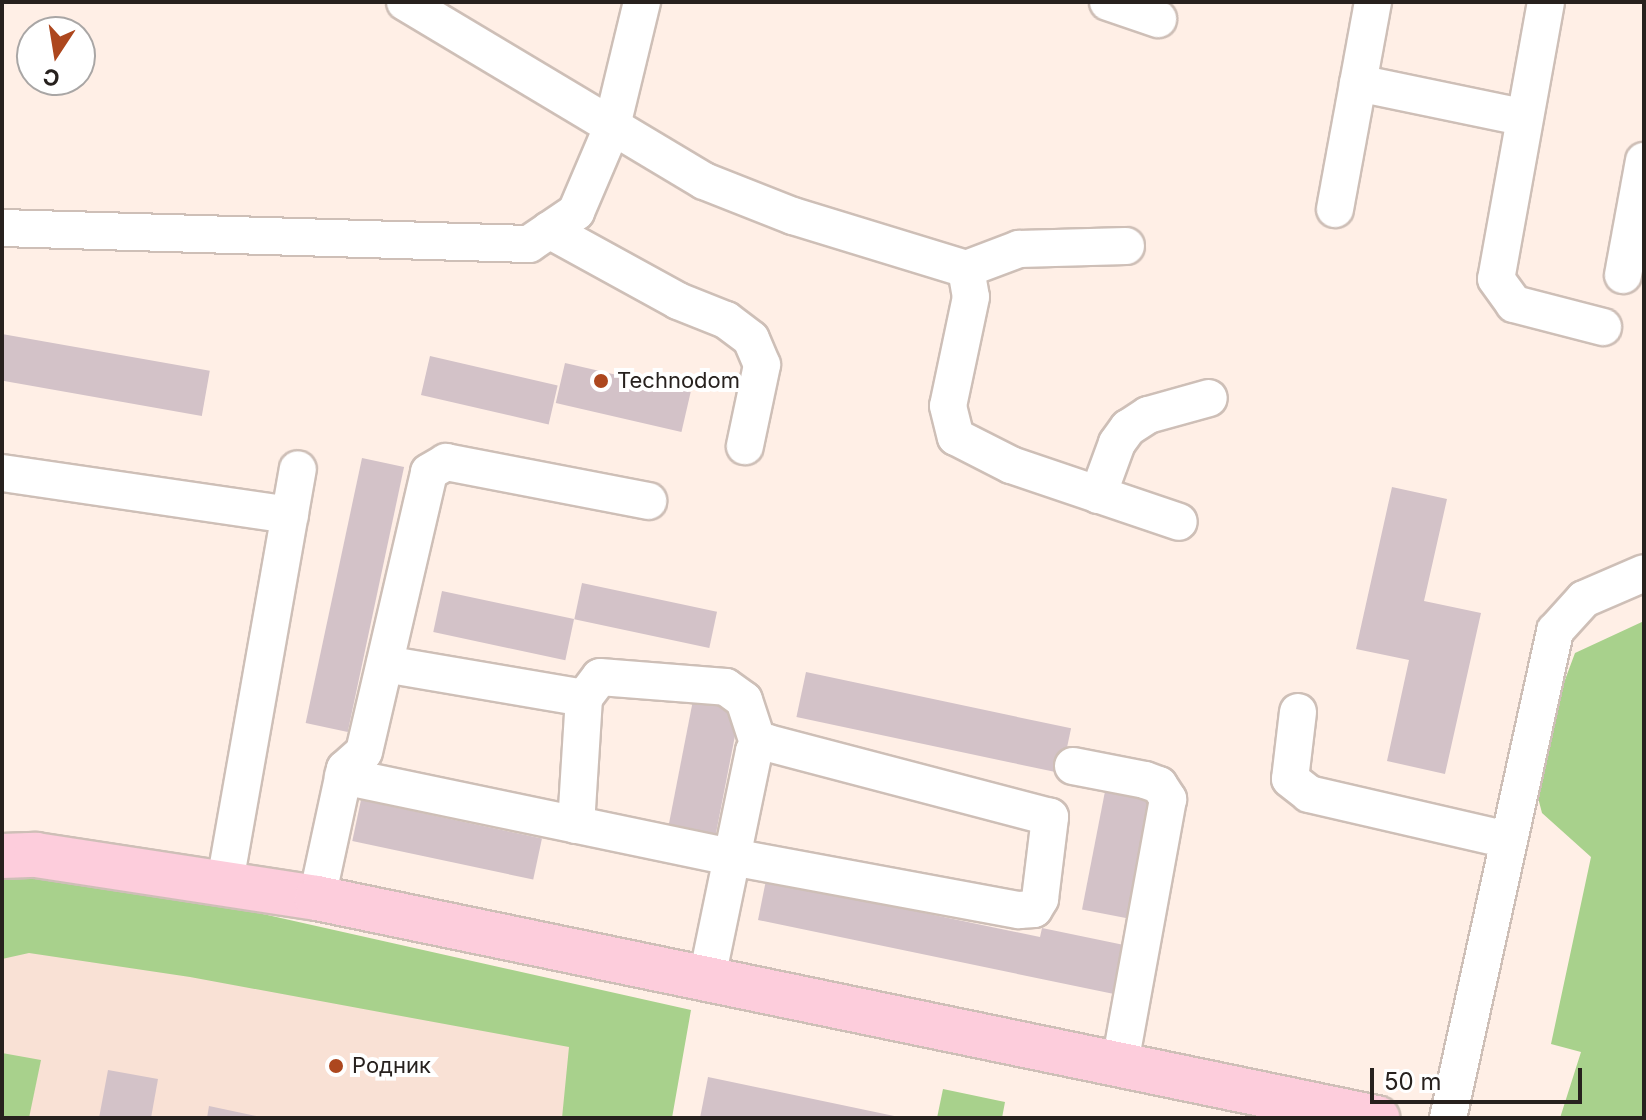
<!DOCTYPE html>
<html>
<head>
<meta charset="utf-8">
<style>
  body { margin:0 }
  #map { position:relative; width:1646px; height:1120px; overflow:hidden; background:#ffefe6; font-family:Inter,sans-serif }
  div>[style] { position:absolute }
  .built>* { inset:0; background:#f9e1d5 }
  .green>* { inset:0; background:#a8d18c }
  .building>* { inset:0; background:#d3c2c8; transform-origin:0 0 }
  .roads { filter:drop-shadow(2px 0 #cebfb7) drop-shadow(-2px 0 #cebfb7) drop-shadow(0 2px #cebfb7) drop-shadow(0 -2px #cebfb7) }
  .minor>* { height:36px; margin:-18px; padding:0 18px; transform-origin:18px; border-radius:18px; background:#fff }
  .major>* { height:44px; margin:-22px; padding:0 22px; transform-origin:22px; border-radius:22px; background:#fdcddc }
  .dots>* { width:22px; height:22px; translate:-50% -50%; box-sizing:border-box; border:4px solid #fff; border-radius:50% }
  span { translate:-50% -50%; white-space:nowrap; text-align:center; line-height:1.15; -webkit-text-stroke:8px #fff; paint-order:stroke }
  .poi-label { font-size:22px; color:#27211e }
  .left { translate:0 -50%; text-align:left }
  .frame { position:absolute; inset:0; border:4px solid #27211e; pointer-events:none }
  .north { position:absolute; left:16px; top:16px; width:80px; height:80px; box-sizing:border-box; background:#fff; border:2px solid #a9a6a5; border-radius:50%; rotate:192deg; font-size:22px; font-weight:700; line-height:32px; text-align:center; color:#27211e }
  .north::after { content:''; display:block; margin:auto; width:28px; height:36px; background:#ad471e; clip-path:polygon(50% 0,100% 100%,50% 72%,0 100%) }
  .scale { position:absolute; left:1370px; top:1068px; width:212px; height:36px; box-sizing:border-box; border:4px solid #27211e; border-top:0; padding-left:10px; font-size:24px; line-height:28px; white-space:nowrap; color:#27211e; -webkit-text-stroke:6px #fff; paint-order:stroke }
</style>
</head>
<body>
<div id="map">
  <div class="built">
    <div style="clip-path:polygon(2px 909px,605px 1014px,583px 1118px,2px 1118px)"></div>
  </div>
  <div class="green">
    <div style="clip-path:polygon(1644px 621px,1644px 1118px,1560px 1118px,1581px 1052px,1551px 1044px,1591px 857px,1542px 813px,1531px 771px,1575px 653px)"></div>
    <div style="clip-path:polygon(2px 869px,178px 895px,691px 1010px,672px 1118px,562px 1118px,569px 1047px,190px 977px,29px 953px,2px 959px)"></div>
    <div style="clip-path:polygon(2px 1053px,41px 1060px,29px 1118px,2px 1118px)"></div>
    <div style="clip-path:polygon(943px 1089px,1005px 1102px,1002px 1118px,937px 1118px)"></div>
  </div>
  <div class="building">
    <div style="left:2px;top:334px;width:211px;height:46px;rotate:10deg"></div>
    <div style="left:430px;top:356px;width:131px;height:40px;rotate:13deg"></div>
    <div style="left:565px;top:363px;width:129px;height:41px;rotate:13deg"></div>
    <div style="left:362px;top:458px;width:43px;height:271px;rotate:12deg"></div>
    <div style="clip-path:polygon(1392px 487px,1447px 499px,1424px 601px,1481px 613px,1445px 774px,1387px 761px,1409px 660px,1356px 649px)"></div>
    <div style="left:582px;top:583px;width:138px;height:37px;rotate:12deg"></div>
    <div style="left:442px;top:591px;width:135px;height:42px;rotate:12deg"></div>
    <div style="left:806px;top:672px;width:271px;height:46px;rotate:12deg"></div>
    <div style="left:694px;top:695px;width:48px;height:132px;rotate:11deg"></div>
    <div style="left:1107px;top:781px;width:46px;height:131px;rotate:11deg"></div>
    <div style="left:361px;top:800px;width:185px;height:42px;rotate:12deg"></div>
    <div style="clip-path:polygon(766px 880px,1040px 937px,1042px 928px,1124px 945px,1114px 994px,758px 920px)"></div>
    <div style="clip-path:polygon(108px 1070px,158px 1079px,151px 1118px,99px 1118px)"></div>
    <div style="clip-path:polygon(708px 1077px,899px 1117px,899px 1118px,700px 1118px)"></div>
    <div style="clip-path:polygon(209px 1106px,261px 1117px,261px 1118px,207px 1118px)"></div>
  </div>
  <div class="roads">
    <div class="minor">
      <div style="left:405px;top:2px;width:348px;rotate:30.9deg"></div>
      <div style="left:704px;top:181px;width:96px;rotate:21.5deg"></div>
      <div style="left:793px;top:216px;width:181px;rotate:17deg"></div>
      <div style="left:966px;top:269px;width:28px;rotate:80deg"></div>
      <div style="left:971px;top:297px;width:111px;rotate:101.9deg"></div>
      <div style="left:948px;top:406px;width:32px;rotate:76deg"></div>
      <div style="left:956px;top:437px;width:62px;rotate:27deg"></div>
      <div style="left:1011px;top:465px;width:177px;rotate:18.7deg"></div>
      <div style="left:1108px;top:2px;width:53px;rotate:18.8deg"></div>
      <div style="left:1546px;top:2px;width:281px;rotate:100.2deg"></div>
      <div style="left:1496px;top:279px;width:31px;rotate:54deg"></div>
      <div style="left:1514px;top:304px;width:92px;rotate:14.5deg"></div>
      <div style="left:1358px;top:83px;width:167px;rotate:11.7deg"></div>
      <div style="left:1335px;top:209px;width:210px;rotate:-79.6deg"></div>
      <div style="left:2px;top:228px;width:527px;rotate:1.74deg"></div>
      <div style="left:529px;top:244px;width:57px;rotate:-34.2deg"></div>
      <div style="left:576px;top:212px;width:89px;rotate:-66.9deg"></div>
      <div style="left:611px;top:130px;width:132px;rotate:-76.4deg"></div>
      <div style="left:549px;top:230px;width:147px;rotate:28.8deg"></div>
      <div style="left:678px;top:301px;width:52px;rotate:21.6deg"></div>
      <div style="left:726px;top:320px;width:31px;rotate:37deg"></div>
      <div style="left:751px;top:339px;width:28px;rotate:67deg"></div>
      <div style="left:762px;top:365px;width:83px;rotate:101.9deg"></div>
      <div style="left:966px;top:269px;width:57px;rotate:-20.7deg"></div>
      <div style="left:1019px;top:249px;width:107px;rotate:-1.6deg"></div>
      <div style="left:1623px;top:275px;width:116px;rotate:-79.6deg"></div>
      <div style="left:2px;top:473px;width:291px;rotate:8.3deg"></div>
      <div style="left:1098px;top:495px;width:55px;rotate:-69.9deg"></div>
      <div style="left:1117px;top:443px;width:19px;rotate:-54deg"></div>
      <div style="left:1128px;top:428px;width:24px;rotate:-33deg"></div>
      <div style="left:1148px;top:415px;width:63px;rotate:-15.6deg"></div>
      <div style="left:385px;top:664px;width:202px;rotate:9.7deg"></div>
      <div style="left:1298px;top:712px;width:67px;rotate:96.8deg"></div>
      <div style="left:1290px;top:779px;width:24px;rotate:38deg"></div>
      <div style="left:1309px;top:794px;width:205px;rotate:13deg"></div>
      <div style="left:1073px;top:766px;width:73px;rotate:11deg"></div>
      <div style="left:1145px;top:780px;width:15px;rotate:20deg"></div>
      <div style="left:1159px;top:785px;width:17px;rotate:57deg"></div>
      <div style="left:1168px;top:799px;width:269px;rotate:100.3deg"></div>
      <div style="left:343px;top:776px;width:397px;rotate:11.8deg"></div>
      <div style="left:732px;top:857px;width:292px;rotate:10.5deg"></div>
      <div style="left:1019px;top:910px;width:15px;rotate:-4deg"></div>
      <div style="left:1034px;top:909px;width:12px;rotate:-59deg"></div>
      <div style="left:1040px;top:899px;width:83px;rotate:-83deg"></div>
      <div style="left:1050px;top:817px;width:292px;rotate:-165.3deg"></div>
      <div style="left:768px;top:743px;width:9px;rotate:162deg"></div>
      <div style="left:759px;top:746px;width:7px;rotate:135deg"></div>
      <div style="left:754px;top:751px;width:108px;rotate:101.7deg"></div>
      <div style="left:732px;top:857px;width:124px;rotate:101.7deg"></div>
      <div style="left:576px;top:825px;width:127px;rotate:-86.4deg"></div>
      <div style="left:584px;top:698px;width:26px;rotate:-53deg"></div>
      <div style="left:600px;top:677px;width:126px;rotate:4.5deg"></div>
      <div style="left:726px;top:687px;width:22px;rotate:36deg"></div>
      <div style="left:744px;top:700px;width:48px;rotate:71.9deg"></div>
      <div style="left:225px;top:882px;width:419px;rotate:-80deg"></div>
      <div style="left:317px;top:898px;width:132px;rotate:-77.8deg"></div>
      <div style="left:345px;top:769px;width:25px;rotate:-42deg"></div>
      <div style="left:364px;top:752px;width:287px;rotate:-76.9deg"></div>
      <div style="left:429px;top:472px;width:20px;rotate:-30deg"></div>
      <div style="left:446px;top:462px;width:206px;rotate:10.9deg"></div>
      <div style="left:1448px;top:1118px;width:499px;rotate:-77.6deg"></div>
      <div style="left:1555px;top:631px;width:43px;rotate:-47.8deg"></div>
      <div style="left:1584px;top:599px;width:65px;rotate:-23.4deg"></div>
    </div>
    <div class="major">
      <div style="left:2px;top:856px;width:34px;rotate:-2deg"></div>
      <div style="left:36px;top:855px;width:284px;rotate:8.7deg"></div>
      <div style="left:317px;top:898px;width:1083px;rotate:11.73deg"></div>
    </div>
  </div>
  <div class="dots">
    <div style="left:601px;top:381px;background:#ad471e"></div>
    <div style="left:336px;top:1066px;background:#ad471e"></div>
  </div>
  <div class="poi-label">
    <span class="left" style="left:617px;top:381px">Technodom</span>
    <span class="left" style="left:352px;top:1066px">Родник</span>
  </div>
  <div class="frame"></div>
  <div class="north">С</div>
  <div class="scale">50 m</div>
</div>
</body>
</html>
